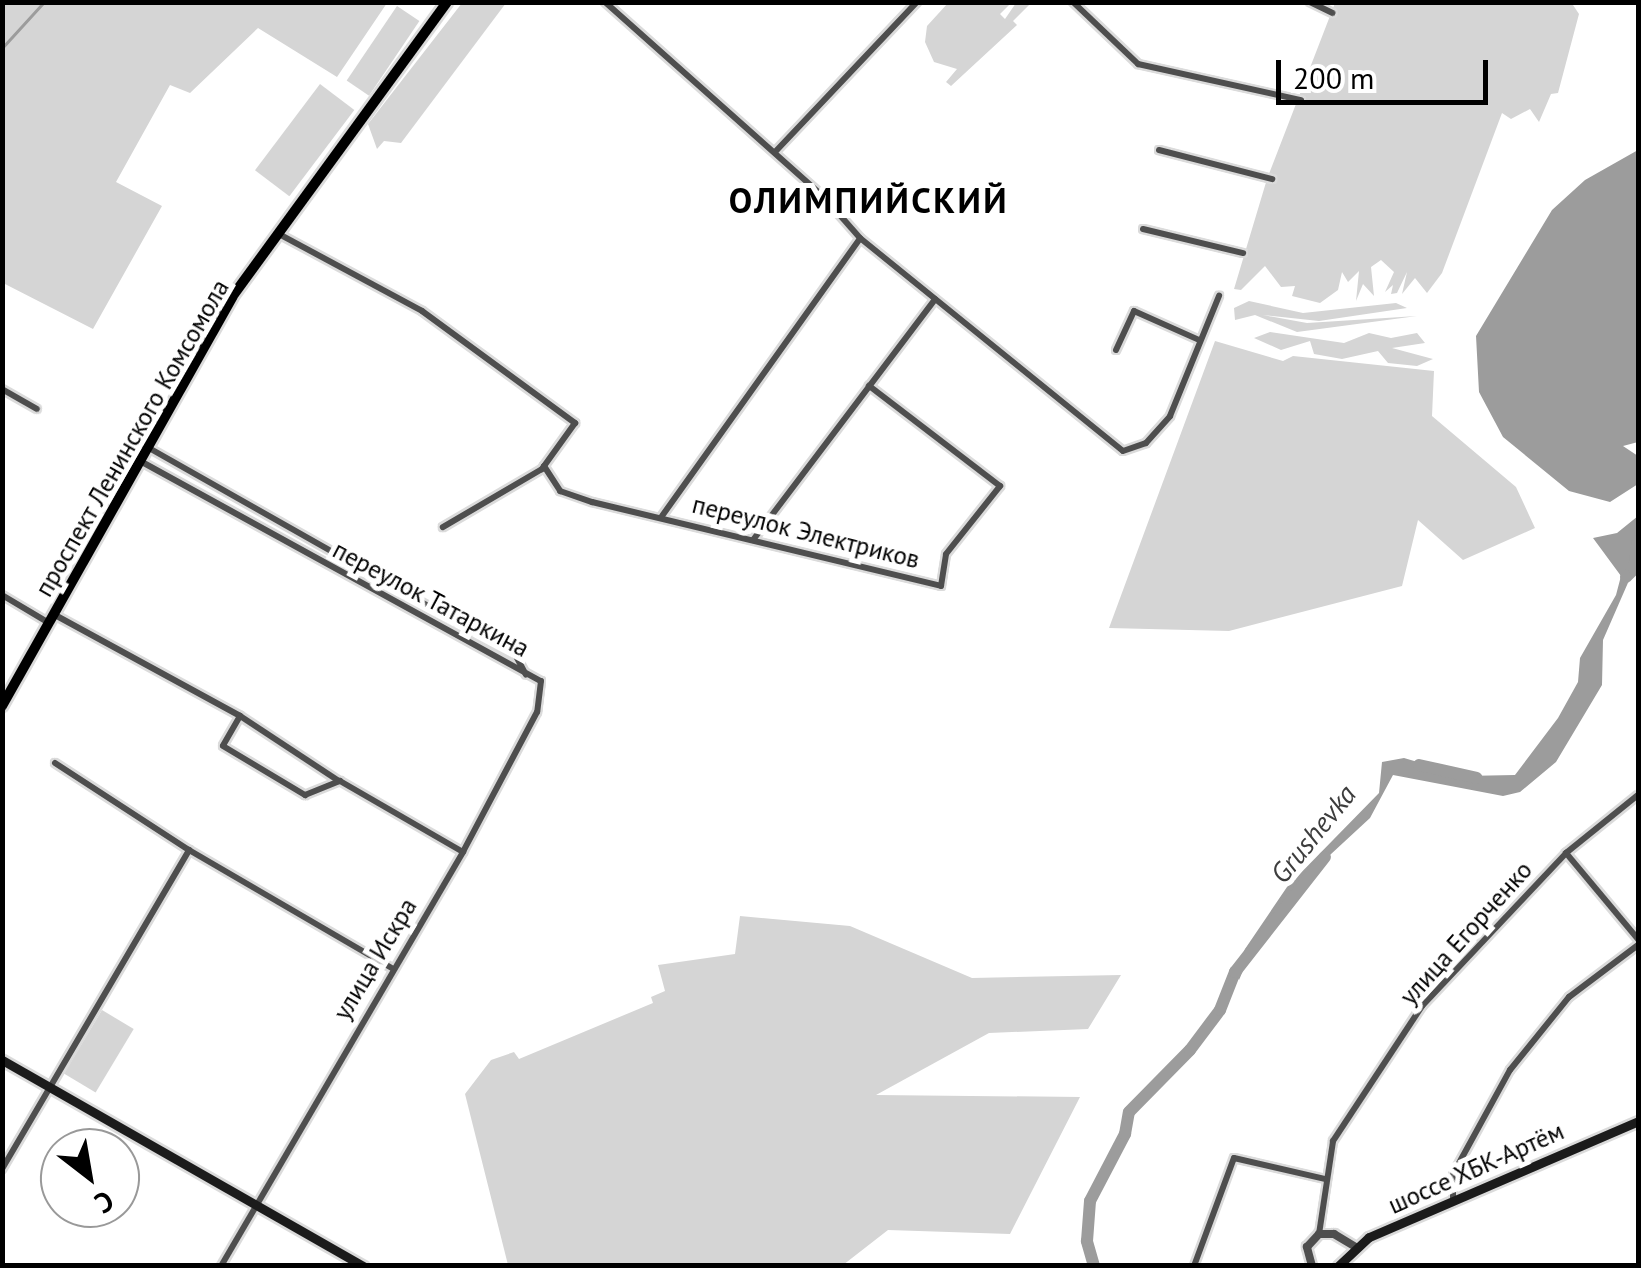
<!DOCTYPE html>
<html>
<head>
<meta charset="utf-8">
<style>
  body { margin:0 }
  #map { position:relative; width:1641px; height:1268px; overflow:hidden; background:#fff; font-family:"PT Sans",sans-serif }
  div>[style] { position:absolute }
  .green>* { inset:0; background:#d5d5d5; transform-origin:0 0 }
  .water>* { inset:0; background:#9c9c9c }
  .stream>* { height:2.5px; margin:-1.25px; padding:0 1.25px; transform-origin:1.25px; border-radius:1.25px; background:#9c9c9c }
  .river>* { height:12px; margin:-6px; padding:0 6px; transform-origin:6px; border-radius:6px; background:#9c9c9c }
  .roads { filter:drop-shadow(2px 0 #dbdbdb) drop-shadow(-2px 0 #dbdbdb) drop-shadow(0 2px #dbdbdb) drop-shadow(0 -2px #dbdbdb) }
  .minor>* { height:6px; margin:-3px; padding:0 3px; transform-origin:3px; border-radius:3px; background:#4e4e4e }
  .tertiary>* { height:8px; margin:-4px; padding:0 4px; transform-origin:4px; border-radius:4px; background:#4e4e4e }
  .secondary>* { height:9px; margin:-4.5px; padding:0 4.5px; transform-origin:4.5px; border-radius:4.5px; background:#1b1b1b }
  .primary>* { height:10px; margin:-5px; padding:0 5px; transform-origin:5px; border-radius:5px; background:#000 }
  span { translate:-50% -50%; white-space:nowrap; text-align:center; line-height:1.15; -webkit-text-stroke:10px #fff; paint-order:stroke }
  .street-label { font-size:25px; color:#000 }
  .water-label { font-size:28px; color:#3d3d3d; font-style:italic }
  .district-label { font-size:35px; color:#000; font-weight:700; letter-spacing:2.5px }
  .frame { position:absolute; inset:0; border:5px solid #000; pointer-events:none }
  .north { position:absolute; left:40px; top:1128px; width:100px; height:100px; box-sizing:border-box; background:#fff; border:2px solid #999; border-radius:50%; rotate:149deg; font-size:28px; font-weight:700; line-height:40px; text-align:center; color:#000 }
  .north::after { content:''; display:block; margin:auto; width:35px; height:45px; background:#000; clip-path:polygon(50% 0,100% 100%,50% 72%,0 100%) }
  .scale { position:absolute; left:1276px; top:60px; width:212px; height:45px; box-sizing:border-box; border:5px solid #000; border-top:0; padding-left:12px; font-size:30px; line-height:35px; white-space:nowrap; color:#000; -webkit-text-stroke:8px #fff; paint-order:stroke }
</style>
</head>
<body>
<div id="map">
  <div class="green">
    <div style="clip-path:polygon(1571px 2px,1579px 14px,1558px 93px,1551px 94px,1539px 122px,1530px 109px,1511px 119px,1502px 113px,1442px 273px,1427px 293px,1415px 278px,1402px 294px,1407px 272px,1397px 293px,1391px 294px,1393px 285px,1385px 292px,1394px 272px,1381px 260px,1371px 267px,1374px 296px,1363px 284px,1356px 301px,1359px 271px,1348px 282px,1342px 272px,1338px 290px,1320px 303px,1292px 296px,1295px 286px,1281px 287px,1265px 266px,1241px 290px,1234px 289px,1267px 179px,1335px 3px)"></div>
    <div style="clip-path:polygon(2px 3px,3px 2px,387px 3px,337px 77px,258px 28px,190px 93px,170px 85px,116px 182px,162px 206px,93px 329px,3px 283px)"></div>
    <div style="clip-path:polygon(462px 3px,506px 3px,401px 143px,384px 141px,377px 149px,368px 124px)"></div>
    <div style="clip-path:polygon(948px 3px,1011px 3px,1000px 14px,1005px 19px,1016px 3px,1031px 3px,1013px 21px,1017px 25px,951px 86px,946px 82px,957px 69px,934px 62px,925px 42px,927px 26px)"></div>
    <div style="left:397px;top:6px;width:27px;height:90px;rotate:34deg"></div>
    <div style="left:320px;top:84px;width:43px;height:108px;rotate:37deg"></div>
    <div style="clip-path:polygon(1249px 301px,1303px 313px,1396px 303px,1407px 308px,1319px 321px,1263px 315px,1307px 323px,1417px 316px,1297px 332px,1255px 315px,1235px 320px,1234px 308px)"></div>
    <div style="clip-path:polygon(1270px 332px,1344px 343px,1369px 333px,1391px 338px,1417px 333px,1425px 343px,1392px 348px,1433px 359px,1417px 366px,1388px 363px,1378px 351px,1342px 359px,1314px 354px,1310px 341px,1281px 350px,1254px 338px)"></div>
    <div style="clip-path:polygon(1215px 341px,1283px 361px,1293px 356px,1434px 371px,1432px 416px,1516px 487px,1535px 528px,1463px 560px,1418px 520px,1402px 586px,1229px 631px,1109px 628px)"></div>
    <div style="clip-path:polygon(740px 916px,850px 926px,972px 978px,1121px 975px,1088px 1029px,989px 1033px,876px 1095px,1080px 1097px,1010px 1234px,888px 1230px,843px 1265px,508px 1265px,465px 1094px,491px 1060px,514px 1052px,519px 1059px,653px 1003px,651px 997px,665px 991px,658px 965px,735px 954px)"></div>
    <div style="left:102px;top:1010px;width:37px;height:74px;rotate:31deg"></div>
  </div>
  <div class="water">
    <div style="clip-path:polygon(1638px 150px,1638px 442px,1623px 446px,1638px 456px,1638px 484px,1610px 502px,1569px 491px,1503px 437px,1479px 392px,1476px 336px,1552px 210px,1585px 180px)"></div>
    <div style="clip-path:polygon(1638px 516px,1634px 569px,1603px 640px,1602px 685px,1556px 762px,1520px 792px,1503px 796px,1393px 775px,1370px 818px,1317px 867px,1252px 950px,1239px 980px,1235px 972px,1245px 949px,1287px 887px,1379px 793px,1382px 762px,1404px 758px,1465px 776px,1515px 775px,1558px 718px,1578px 682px,1580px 658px,1616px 595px,1621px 576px,1593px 538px,1617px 533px)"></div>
  </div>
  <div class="stream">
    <div style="left:2px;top:48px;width:62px;rotate:-47.6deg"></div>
  </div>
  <div class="river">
    <div style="left:1626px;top:577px;width:11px;rotate:-45deg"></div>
    <div style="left:1634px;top:569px;width:28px;rotate:-82deg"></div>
    <div style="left:1419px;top:765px;width:59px;rotate:12.6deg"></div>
    <div style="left:1094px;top:1266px;width:26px;rotate:-106deg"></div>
    <div style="left:1087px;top:1241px;width:40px;rotate:-85.7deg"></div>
    <div style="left:1090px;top:1201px;width:76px;rotate:-62.4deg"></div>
    <div style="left:1125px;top:1134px;width:22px;rotate:-80deg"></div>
    <div style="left:1129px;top:1112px;width:87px;rotate:-45.5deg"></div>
    <div style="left:1190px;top:1050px;width:50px;rotate:-53.1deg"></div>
    <div style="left:1220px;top:1010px;width:41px;rotate:-68.5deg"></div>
    <div style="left:1235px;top:972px;width:146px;rotate:-52deg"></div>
  </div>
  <div class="roads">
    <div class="minor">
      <div style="left:605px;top:2px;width:292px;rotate:41.7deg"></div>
      <div style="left:823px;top:196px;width:56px;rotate:48.6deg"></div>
      <div style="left:860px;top:238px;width:338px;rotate:39deg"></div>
      <div style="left:1123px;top:451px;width:24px;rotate:-19deg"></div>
      <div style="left:1146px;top:443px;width:36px;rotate:-48deg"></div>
      <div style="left:1170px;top:416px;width:130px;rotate:-67.8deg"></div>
      <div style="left:1073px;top:2px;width:90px;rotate:43.6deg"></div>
      <div style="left:1138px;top:64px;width:167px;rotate:12.5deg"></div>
      <div style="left:1310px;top:2px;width:25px;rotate:26deg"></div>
      <div style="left:1159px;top:150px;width:117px;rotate:14.4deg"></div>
      <div style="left:775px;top:152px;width:207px;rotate:-46.6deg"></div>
      <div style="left:1143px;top:229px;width:103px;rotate:13.5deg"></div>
      <div style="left:279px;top:234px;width:162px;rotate:28.3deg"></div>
      <div style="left:422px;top:311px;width:190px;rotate:36.2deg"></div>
      <div style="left:575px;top:423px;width:57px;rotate:125.7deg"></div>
      <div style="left:542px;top:469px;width:115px;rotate:149.6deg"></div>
      <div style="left:1116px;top:350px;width:43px;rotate:-65.2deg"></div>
      <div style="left:1134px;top:311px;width:71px;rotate:24deg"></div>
      <div style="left:2px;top:389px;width:40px;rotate:29.7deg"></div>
      <div style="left:149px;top:448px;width:422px;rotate:29.5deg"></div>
      <div style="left:516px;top:656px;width:21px;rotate:62deg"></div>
      <div style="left:142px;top:462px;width:455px;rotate:28.8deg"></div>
      <div style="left:541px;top:681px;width:31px;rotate:97deg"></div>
      <div style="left:537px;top:712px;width:158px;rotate:117.9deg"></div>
      <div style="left:463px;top:852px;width:480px;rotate:120.3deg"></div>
      <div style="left:544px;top:466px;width:30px;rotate:57deg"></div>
      <div style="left:560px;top:491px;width:34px;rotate:19deg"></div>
      <div style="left:592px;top:502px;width:359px;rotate:13.5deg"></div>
      <div style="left:941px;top:586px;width:32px;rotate:-81deg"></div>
      <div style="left:946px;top:554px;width:87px;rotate:-51.5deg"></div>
      <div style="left:1000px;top:486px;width:165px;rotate:-142.6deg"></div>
      <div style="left:662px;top:516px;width:341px;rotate:-54.5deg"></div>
      <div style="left:753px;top:540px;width:302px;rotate:-52.9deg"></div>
      <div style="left:2px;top:595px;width:55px;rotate:30.8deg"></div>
      <div style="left:55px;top:615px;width:211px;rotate:28.6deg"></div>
      <div style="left:240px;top:716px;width:34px;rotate:120deg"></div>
      <div style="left:223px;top:746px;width:96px;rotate:30.9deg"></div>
      <div style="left:305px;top:795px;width:38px;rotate:-22deg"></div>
      <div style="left:340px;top:781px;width:142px;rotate:30deg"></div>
      <div style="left:240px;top:716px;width:118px;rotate:33.3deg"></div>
      <div style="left:55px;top:763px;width:160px;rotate:33deg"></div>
      <div style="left:1566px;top:853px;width:112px;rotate:50.1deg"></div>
      <div style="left:2px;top:1169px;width:370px;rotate:-59.6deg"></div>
      <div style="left:189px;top:850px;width:235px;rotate:30.2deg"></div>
      <div style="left:1453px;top:1200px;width:26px;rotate:-90deg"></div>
      <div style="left:1453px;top:1174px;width:119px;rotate:-61.3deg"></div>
      <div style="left:1510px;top:1070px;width:94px;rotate:-51.1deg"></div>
      <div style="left:1569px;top:997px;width:86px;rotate:-37deg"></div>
      <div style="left:1319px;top:1234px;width:94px;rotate:-81.4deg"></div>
      <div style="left:1333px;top:1141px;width:162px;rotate:-56.6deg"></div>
      <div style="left:1422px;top:1006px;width:210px;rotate:-46.7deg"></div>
      <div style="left:1566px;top:853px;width:92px;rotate:-38.9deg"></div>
      <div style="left:1194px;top:1266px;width:115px;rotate:-69.7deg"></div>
      <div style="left:1234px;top:1158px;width:93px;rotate:13deg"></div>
    </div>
    <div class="tertiary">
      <div style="left:1312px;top:1266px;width:20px;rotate:-105deg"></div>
      <div style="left:1307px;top:1247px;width:18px;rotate:-47deg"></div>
      <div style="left:1319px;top:1234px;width:15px"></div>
      <div style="left:1334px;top:1234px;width:26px;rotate:31deg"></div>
    </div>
    <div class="secondary">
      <div style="left:2px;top:1060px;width:416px;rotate:29.7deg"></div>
      <div style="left:1338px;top:1266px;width:42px;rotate:-43.1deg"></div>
      <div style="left:1369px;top:1237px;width:293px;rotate:-23.3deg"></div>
    </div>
    <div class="primary">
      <div style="left:2px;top:706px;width:469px;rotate:-60.6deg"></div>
      <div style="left:232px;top:297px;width:365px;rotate:-53.9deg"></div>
    </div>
  </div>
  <div class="street-label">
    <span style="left:132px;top:438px;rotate:-60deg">проспект Ленинского Комсомола</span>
    <span style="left:806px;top:532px;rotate:14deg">переулок Электриков</span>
    <span style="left:431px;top:599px;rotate:28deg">переулок Татаркина</span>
    <span style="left:1466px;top:933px;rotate:-48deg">улица Егорченко</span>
    <span style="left:375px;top:959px;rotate:-59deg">улица Искра</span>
    <span style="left:1476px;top:1168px;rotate:-24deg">шоссе ХБК-Артём</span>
  </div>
  <div class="water-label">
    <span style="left:1313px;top:834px;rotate:-51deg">Grushevka</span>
  </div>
  <div class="district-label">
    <span style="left:869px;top:200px">ОЛИМПИЙСКИЙ</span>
  </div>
  <div class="frame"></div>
  <div class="north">С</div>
  <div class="scale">200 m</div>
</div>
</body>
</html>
